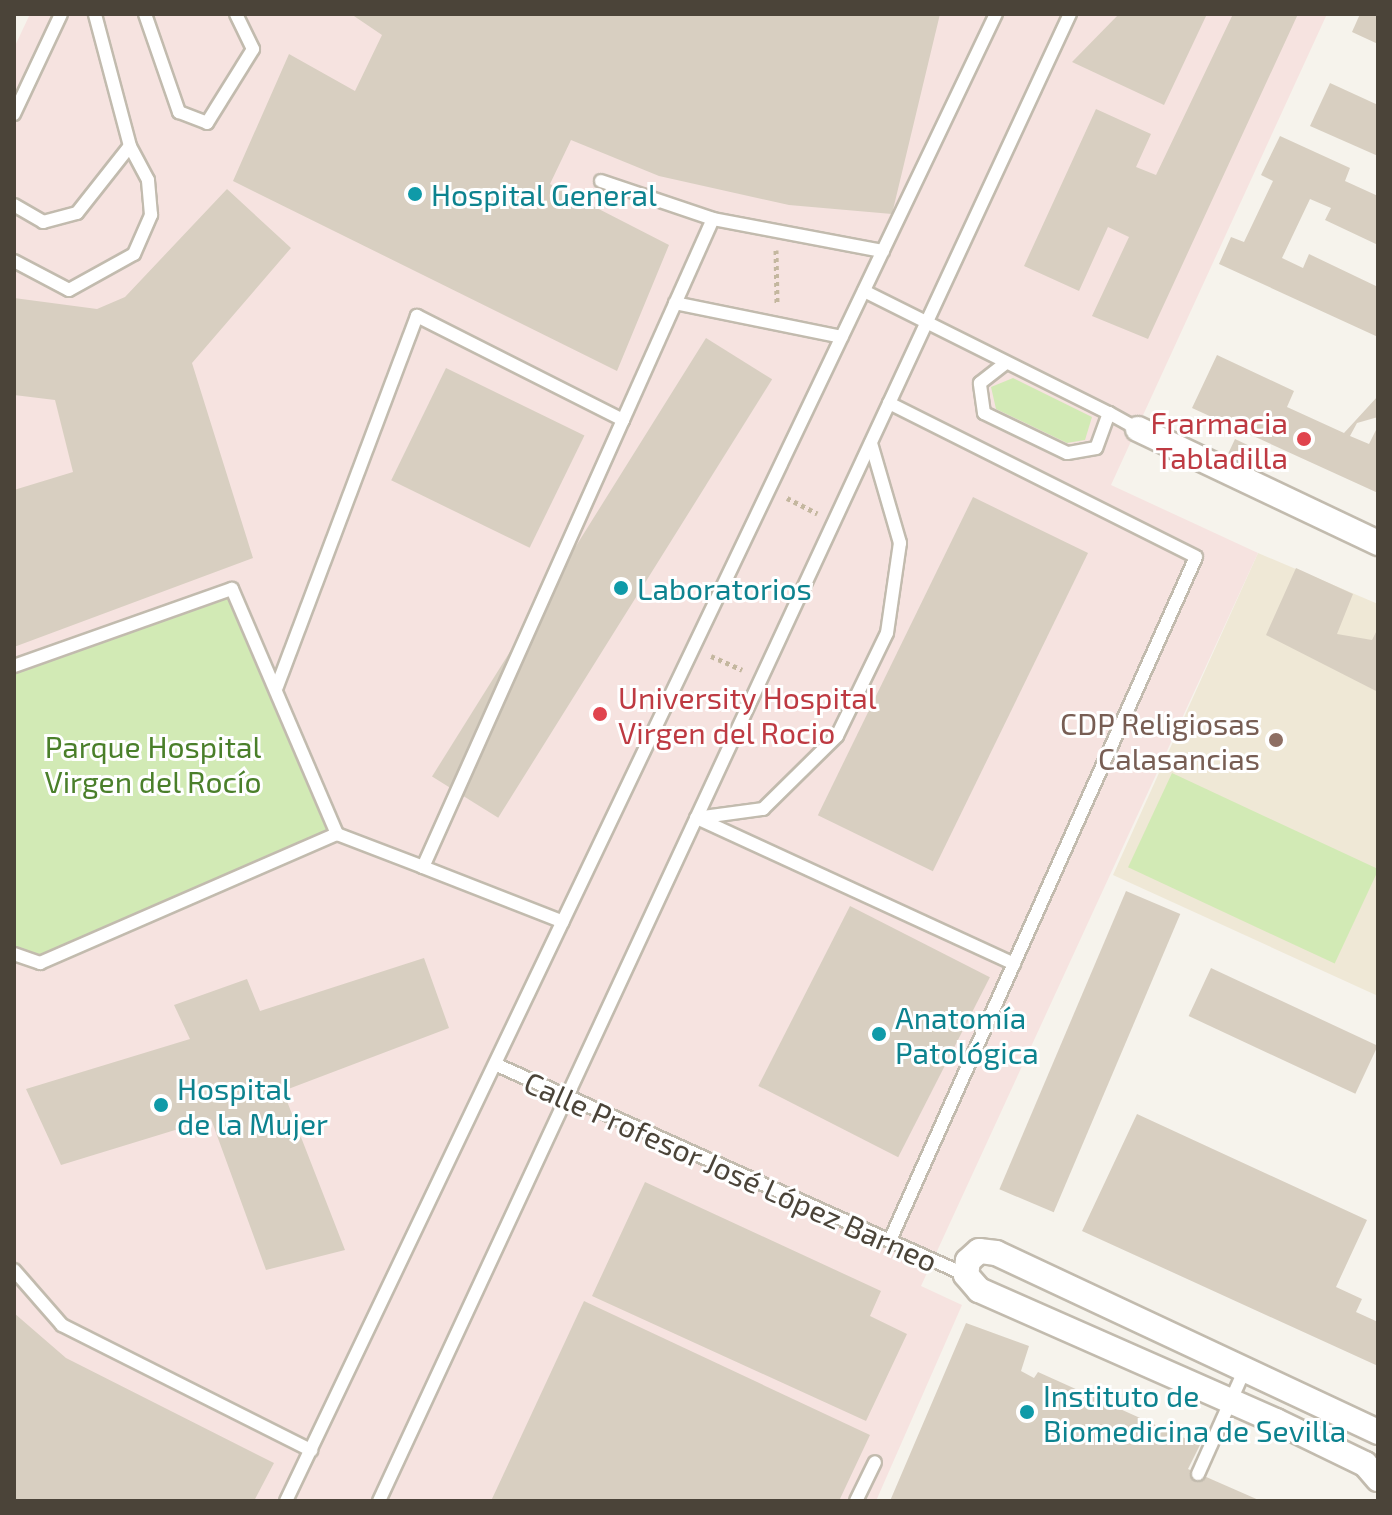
<!DOCTYPE html>
<html>
<head>
<meta charset="utf-8">
<style>
  body { margin:0 }
  #map { position:relative; width:1392px; height:1515px; overflow:hidden; background:#f6f3ec; font-family:"Exo 2",sans-serif }
  div>[style] { position:absolute }
  .education>* { inset:0; background:#efe8d6 }
  .medical>* { inset:0; background:#f6e3e0 }
  .green>* { inset:0; background:#d2eab5; transform-origin:0 0 }
  .building>* { inset:0; background:#d8cfc1; transform-origin:0 0 }
  .path>* { height:5px; margin-top:-2.5px; transform-origin:0; background:repeating-linear-gradient(90deg,#c4b79f 0 4px,transparent 0 8px) }
  .roads { filter:drop-shadow(2px 0 #c2bbae) drop-shadow(-2px 0 #c2bbae) drop-shadow(0 2px #c2bbae) drop-shadow(0 -2px #c2bbae) }
  .service>* { height:12px; margin:-6px; padding:0 6px; transform-origin:6px; border-radius:6px; background:#fff }
  .minor>* { height:24px; margin:-12px; padding:0 12px; transform-origin:12px; border-radius:12px; background:#fff }
  .dots>* { width:22px; height:22px; translate:-50% -50%; box-sizing:border-box; border:4px solid #fff; border-radius:50% }
  span { translate:-50% -50%; white-space:nowrap; text-align:center; line-height:1.15; -webkit-text-stroke:6px #fff; paint-order:stroke }
  .culture-label { font-size:30px; color:#0d838f }
  .left { translate:0 -50%; text-align:left }
  .health-label { font-size:30px; color:#be3a42 }
  .right { translate:-100% -50%; text-align:right }
  .education-label { font-size:30px; color:#785e54 }
  .park-label { font-size:30px; color:#4a7f2a }
  .street-label { font-size:30px; color:#4b4439 }
  .frame { position:absolute; inset:0; border:16px solid #4b4439; pointer-events:none }
</style>
</head>
<body>
<div id="map">
  <div class="education">
    <div style="clip-path:polygon(1258px 553px,1378px 604px,1378px 996px,1113px 875px)"></div>
  </div>
  <div class="medical">
    <div style="clip-path:polygon(30px 14px,1327px 14px,1111px 485px,1258px 553px,921px 1286px,962px 1305px,876px 1501px,14px 1501px,14px 48px)"></div>
  </div>
  <div class="green">
    <div style="clip-path:polygon(1013px 378px,1092px 417px,1085px 440px,1067px 443px,996px 409px,991px 387px)"></div>
    <div style="clip-path:polygon(232px 589px,337px 834px,40px 963px,14px 954px,14px 667px)"></div>
    <div style="left:1172px;top:773px;width:228px;height:104px;rotate:25deg"></div>
  </div>
  <div class="building">
    <div style="clip-path:polygon(351px 14px,940px 14px,892px 214px,789px 205px,659px 176px,571px 140px,550px 184px,669px 245px,617px 371px,233px 181px,289px 54px,355px 91px,382px 35px)"></div>
    <div style="clip-path:polygon(1119px 14px,1207px 14px,1164px 105px,1072px 62px)"></div>
    <div style="clip-path:polygon(1233px 14px,1298px 14px,1148px 339px,1092px 316px,1129px 237px,1108px 227px,1079px 291px,1024px 266px,1096px 109px,1151px 134px,1136px 167px,1156px 175px)"></div>
    <div style="clip-path:polygon(1360px 14px,1378px 14px,1378px 44px,1352px 32px)"></div>
    <div style="clip-path:polygon(1330px 83px,1378px 105px,1378px 156px,1310px 126px)"></div>
    <div style="clip-path:polygon(1280px 136px,1350px 168px,1345px 181px,1378px 196px,1378px 245px,1325px 220px,1331px 208px,1310px 199px,1282px 258px,1303px 268px,1309px 254px,1378px 287px,1378px 337px,1219px 264px,1231px 237px,1244px 242px,1273px 181px,1261px 175px)"></div>
    <div style="clip-path:polygon(227px 189px,291px 248px,192px 363px,253px 558px,14px 647px,14px 490px,73px 472px,55px 400px,14px 395px,14px 298px,97px 309px,125px 297px)"></div>
    <div style="left:706px;top:338px;width:78px;height:517px;rotate:32deg"></div>
    <div style="clip-path:polygon(1217px 355px,1294px 391px,1287px 407px,1344px 433px,1378px 396px,1378px 417px,1357px 423px,1350px 436px,1369px 444px,1378px 426px,1378px 493px,1192px 408px)"></div>
    <div style="left:446px;top:368px;width:154px;height:125px;rotate:26deg"></div>
    <div style="left:1235px;top:439px;width:14px;height:16px;rotate:25deg"></div>
    <div style="left:973px;top:497px;width:128px;height:354px;rotate:26deg"></div>
    <div style="clip-path:polygon(1296px 568px,1353px 594px,1337px 634px,1372px 640px,1378px 628px,1378px 692px,1266px 635px)"></div>
    <div style="left:1126px;top:891px;width:59px;height:324px;rotate:23deg"></div>
    <div style="left:850px;top:906px;width:157px;height:202px;rotate:27deg"></div>
    <div style="clip-path:polygon(424px 958px,449px 1028px,283px 1091px,345px 1250px,266px 1270px,211px 1119px,61px 1165px,26px 1089px,190px 1039px,174px 1005px,247px 979px,260px 1011px)"></div>
    <div style="left:1211px;top:968px;width:184px;height:53px;rotate:25deg"></div>
    <div style="clip-path:polygon(1137px 1114px,1367px 1220px,1336px 1287px,1362px 1299px,1356px 1312px,1378px 1322px,1378px 1366px,1082px 1231px)"></div>
    <div style="clip-path:polygon(645px 1182px,881px 1291px,870px 1316px,907px 1334px,866px 1421px,592px 1296px)"></div>
    <div style="clip-path:polygon(584px 1301px,870px 1435px,839px 1501px,491px 1501px)"></div>
    <div style="clip-path:polygon(14px 1313px,66px 1358px,274px 1463px,254px 1501px,14px 1501px)"></div>
    <div style="clip-path:polygon(966px 1323px,1029px 1346px,1021px 1371px,1034px 1378px,1038px 1372px,1200px 1445px,1188px 1469px,1261px 1501px,890px 1501px)"></div>
  </div>
  <div class="path">
    <div style="left:776px;top:250px;width:53px;rotate:88.9deg"></div>
    <div style="left:787px;top:498px;width:34px;rotate:27deg"></div>
    <div style="left:711px;top:656px;width:34px;rotate:24deg"></div>
  </div>
  <div class="roads">
    <div class="service">
      <div style="left:145px;top:14px;width:104px;rotate:70.9deg"></div>
      <div style="left:179px;top:112px;width:30px;rotate:21deg"></div>
      <div style="left:207px;top:123px;width:87px;rotate:-58.1deg"></div>
      <div style="left:253px;top:49px;width:39px;rotate:-116deg"></div>
      <div style="left:14px;top:114px;width:110px;rotate:-64.8deg"></div>
      <div style="left:601px;top:181px;width:118px;rotate:18.7deg"></div>
      <div style="left:14px;top:205px;width:34px;rotate:30deg"></div>
      <div style="left:43px;top:222px;width:35px;rotate:-15deg"></div>
      <div style="left:77px;top:213px;width:85px;rotate:-51.7deg"></div>
      <div style="left:130px;top:146px;width:137px;rotate:-104.9deg"></div>
      <div style="left:14px;top:261px;width:62px;rotate:27.8deg"></div>
      <div style="left:69px;top:290px;width:74px;rotate:-29deg"></div>
      <div style="left:134px;top:254px;width:43px;rotate:-66.4deg"></div>
      <div style="left:151px;top:215px;width:35px;rotate:-95deg"></div>
      <div style="left:148px;top:180px;width:38px;rotate:-118deg"></div>
      <div style="left:864px;top:291px;width:274px;rotate:26.5deg"></div>
      <div style="left:1109px;top:413px;width:37px;rotate:110deg"></div>
      <div style="left:1096px;top:448px;width:29px;rotate:170deg"></div>
      <div style="left:1067px;top:453px;width:92px;rotate:-154.3deg"></div>
      <div style="left:984px;top:413px;width:30px;rotate:-98deg"></div>
      <div style="left:980px;top:383px;width:31px;rotate:-38deg"></div>
      <div style="left:675px;top:303px;width:170px;rotate:11.5deg"></div>
      <div style="left:889px;top:403px;width:343px;rotate:26.6deg"></div>
      <div style="left:1196px;top:557px;width:748px;rotate:114.13deg"></div>
      <div style="left:1109px;top:413px;width:33px;rotate:29deg"></div>
      <div style="left:623px;top:420px;width:220px;rotate:-65.9deg"></div>
      <div style="left:713px;top:219px;width:173px;rotate:10.7deg"></div>
      <div style="left:14px;top:666px;width:231px;rotate:-19.5deg"></div>
      <div style="left:232px;top:589px;width:267px;rotate:66.8deg"></div>
      <div style="left:696px;top:818px;width:68px;rotate:-7.7deg"></div>
      <div style="left:763px;top:809px;width:104px;rotate:-44.6deg"></div>
      <div style="left:837px;top:736px;width:114px;rotate:-64.1deg"></div>
      <div style="left:887px;top:633px;width:91px;rotate:-81.8deg"></div>
      <div style="left:900px;top:543px;width:104px;rotate:-106.2deg"></div>
      <div style="left:697px;top:818px;width:349px;rotate:24.7deg"></div>
      <div style="left:423px;top:867px;width:150px;rotate:21.4deg"></div>
      <div style="left:14px;top:954px;width:28px;rotate:19deg"></div>
      <div style="left:40px;top:963px;width:324px;rotate:-23.5deg"></div>
      <div style="left:337px;top:834px;width:92px;rotate:21deg"></div>
      <div style="left:423px;top:867px;width:490px;rotate:-65.9deg"></div>
      <div style="left:623px;top:420px;width:231px;rotate:-153.2deg"></div>
      <div style="left:417px;top:316px;width:396px;rotate:110.7deg"></div>
      <div style="left:497px;top:1065px;width:514px;rotate:24.12deg"></div>
      <div style="left:14px;top:1270px;width:73px;rotate:48.9deg"></div>
      <div style="left:62px;top:1325px;width:279px;rotate:26.7deg"></div>
      <div style="left:1198px;top:1474px;width:115px;rotate:-65.9deg"></div>
      <div style="left:286px;top:1501px;width:1648px;rotate:-64.48deg"></div>
      <div style="left:379px;top:1501px;width:1640px;rotate:-65.08deg"></div>
      <div style="left:856px;top:1501px;width:43px;rotate:-64deg"></div>
    </div>
    <div class="minor">
      <div style="left:1138px;top:429px;width:266px;rotate:25.4deg"></div>
      <div style="left:1378px;top:1432px;width:422px;rotate:-154.9deg"></div>
      <div style="left:996px;top:1253px;width:17px;rotate:-173deg"></div>
      <div style="left:979px;top:1251px;width:15px;rotate:138deg"></div>
      <div style="left:968px;top:1261px;width:14px;rotate:98deg"></div>
      <div style="left:966px;top:1275px;width:20px;rotate:49deg"></div>
      <div style="left:979px;top:1290px;width:325px;rotate:23.8deg"></div>
      <div style="left:1276px;top:1421px;width:99px;rotate:25.8deg"></div>
      <div style="left:1365px;top:1464px;width:20px;rotate:49deg"></div>
    </div>
  </div>
  <div class="dots">
    <div style="left:415px;top:194px;background:#0f9aa8"></div>
    <div style="left:1304px;top:439px;background:#e0444e"></div>
    <div style="left:621px;top:588px;background:#0f9aa8"></div>
    <div style="left:600px;top:714px;background:#e0444e"></div>
    <div style="left:1276px;top:740px;background:#8d6e63"></div>
    <div style="left:879px;top:1034px;background:#0f9aa8"></div>
    <div style="left:161px;top:1105px;background:#0f9aa8"></div>
    <div style="left:1027px;top:1412px;background:#0f9aa8"></div>
  </div>
  <div class="culture-label">
    <span class="left" style="left:431px;top:194px">Hospital General</span>
    <span class="left" style="left:637px;top:588px">Laboratorios</span>
    <span class="left" style="left:895px;top:1034px">Anatomía<br>Patológica</span>
    <span class="left" style="left:177px;top:1105px">Hospital<br>de la Mujer</span>
    <span class="left" style="left:1043px;top:1412px">Instituto de<br>Biomedicina de Sevilla</span>
  </div>
  <div class="health-label">
    <span class="right" style="left:1288px;top:439px">Frarmacia<br>Tabladilla</span>
    <span class="left" style="left:618px;top:714px">University Hospital<br>Virgen del Rocio</span>
  </div>
  <div class="education-label">
    <span class="right" style="left:1260px;top:740px">CDP Religiosas<br>Calasancias</span>
  </div>
  <div class="park-label">
    <span style="left:153px;top:763px">Parque Hospital<br>Virgen del Rocío</span>
  </div>
  <div class="street-label">
    <span style="left:731px;top:1171px;rotate:24deg">Calle Profesor José López Barneo</span>
  </div>
  <div class="frame"></div>
</div>
</body>
</html>
